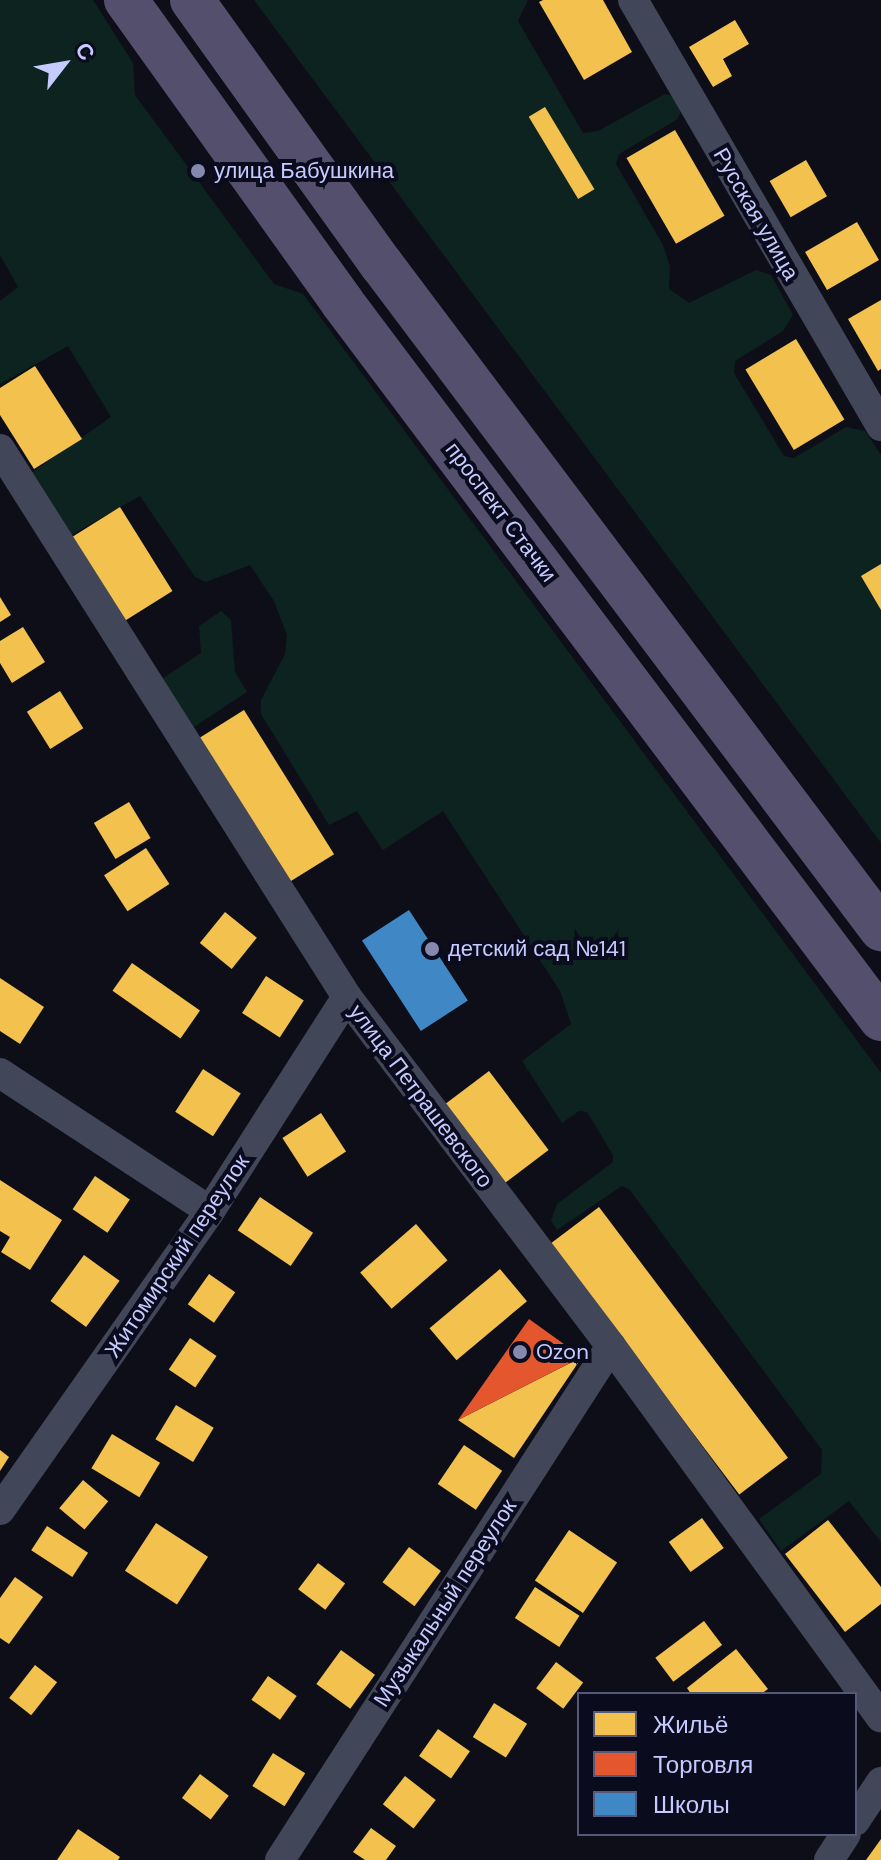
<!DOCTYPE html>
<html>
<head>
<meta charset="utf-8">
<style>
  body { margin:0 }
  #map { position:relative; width:881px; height:1860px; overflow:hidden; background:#0e0e18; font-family:"DM Sans",sans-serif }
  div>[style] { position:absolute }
  .green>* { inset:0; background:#0d231f }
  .homes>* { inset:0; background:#f2c14e; transform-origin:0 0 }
  .shops>* { inset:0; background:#e4572e }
  .schools>* { inset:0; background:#3f88c5; transform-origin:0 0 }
  .minor>* { height:30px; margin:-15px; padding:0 15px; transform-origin:15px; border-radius:15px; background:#424659 }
  .primary>* { height:44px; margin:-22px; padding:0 22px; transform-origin:22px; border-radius:22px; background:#554f6e }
  .dots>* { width:22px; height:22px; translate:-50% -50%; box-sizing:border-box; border:4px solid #0a0b1c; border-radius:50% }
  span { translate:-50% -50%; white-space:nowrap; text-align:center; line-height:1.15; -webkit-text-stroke:8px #0a0b1c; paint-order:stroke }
  .poi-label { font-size:22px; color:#c5cbff }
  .left { translate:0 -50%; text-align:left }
  .street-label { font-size:22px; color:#c5cbff }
  .legend { position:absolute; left:577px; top:1692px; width:280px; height:144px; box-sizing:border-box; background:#0a0b1c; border:2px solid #555877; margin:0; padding:10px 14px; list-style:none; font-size:24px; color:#c5cbff }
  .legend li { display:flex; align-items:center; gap:16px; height:40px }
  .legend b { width:40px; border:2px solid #555877 }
  .north { position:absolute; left:24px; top:24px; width:80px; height:80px; -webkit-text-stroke:6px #0a0b1c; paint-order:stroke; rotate:59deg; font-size:22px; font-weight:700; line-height:32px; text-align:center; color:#c5cbff }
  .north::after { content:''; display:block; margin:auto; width:28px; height:36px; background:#c5cbff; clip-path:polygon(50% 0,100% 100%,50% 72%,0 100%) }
</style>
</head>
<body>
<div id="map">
  <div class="green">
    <div style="clip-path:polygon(0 0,93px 0,133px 63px,135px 95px,274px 284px,303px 294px,881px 1073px,881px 1542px,849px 1501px,781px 1551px,759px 1519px,821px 1474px,822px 1450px,630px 1190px,622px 1186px,557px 1230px,551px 1221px,557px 1204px,613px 1162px,613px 1155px,587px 1112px,579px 1111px,562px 1123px,522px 1061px,571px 1024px,560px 991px,443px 811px,383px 850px,357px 811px,329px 825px,261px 714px,261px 700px,285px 654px,287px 635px,274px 601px,250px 565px,206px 582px,195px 577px,140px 496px,66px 538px,27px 476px,111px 417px,68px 346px,0 384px,0 301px,18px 287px,0 255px)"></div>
    <div style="clip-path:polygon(254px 0,528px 0,518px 21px,583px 133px,598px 131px,665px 94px,673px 96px,681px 110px,678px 119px,619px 154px,616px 164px,663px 245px,670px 267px,669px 289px,689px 303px,756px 270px,771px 275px,793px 315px,783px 331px,735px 361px,734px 373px,784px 456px,794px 458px,846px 427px,865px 431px,881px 455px,881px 843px)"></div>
    <div style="clip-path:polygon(221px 611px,231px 620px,235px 672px,247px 692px,188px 731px,156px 683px,201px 653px,199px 626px)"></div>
  </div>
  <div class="homes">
    <div style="clip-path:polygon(543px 0,603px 0,632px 52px,584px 80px,539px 2px)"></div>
    <div style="clip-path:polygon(735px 20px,749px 44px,723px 59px,732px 76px,713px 87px,689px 47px)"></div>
    <div style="left:545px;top:107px;width:96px;height:19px;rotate:59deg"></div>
    <div style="left:675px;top:130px;width:99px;height:56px;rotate:60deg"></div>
    <div style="left:806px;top:160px;width:42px;height:42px;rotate:60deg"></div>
    <div style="left:857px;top:222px;width:44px;height:60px;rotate:60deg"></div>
    <div style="clip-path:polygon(881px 300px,881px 369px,878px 371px,848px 319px)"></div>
    <div style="left:796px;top:339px;width:94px;height:59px;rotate:59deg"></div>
    <div style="clip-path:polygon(35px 366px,82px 439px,34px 469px,0 415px,0 388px)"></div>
    <div style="left:120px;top:507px;width:99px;height:56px;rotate:58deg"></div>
    <div style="clip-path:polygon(881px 564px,881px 610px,861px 576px)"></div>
    <div style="clip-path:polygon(0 597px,11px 615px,0 622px)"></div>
    <div style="clip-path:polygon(23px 627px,45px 662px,12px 683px,0 663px,0 641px)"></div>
    <div style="left:60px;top:691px;width:44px;height:39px;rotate:58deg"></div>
    <div style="left:244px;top:710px;width:170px;height:57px;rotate:58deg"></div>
    <div style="left:129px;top:802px;width:42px;height:41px;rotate:59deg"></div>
    <div style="left:146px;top:848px;width:43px;height:50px;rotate:57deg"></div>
    <div style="left:225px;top:912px;width:41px;height:40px;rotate:39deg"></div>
    <div style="left:132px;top:963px;width:83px;height:34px;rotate:35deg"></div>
    <div style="left:266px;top:976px;width:45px;height:44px;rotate:33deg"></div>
    <div style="clip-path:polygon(0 978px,44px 1007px,20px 1044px,0 1031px)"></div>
    <div style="left:203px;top:1069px;width:45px;height:51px;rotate:33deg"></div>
    <div style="left:489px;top:1071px;width:99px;height:56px;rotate:53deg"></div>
    <div style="left:321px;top:1113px;width:46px;height:46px;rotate:57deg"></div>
    <div style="left:95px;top:1176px;width:42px;height:40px;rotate:34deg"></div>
    <div style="clip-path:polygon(0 1180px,62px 1220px,30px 1270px,1px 1252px,10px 1237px,0 1231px)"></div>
    <div style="left:260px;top:1197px;width:64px;height:40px;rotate:34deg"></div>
    <div style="left:599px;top:1207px;width:314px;height:61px;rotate:53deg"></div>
    <div style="left:416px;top:1224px;width:48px;height:74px;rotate:49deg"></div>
    <div style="left:84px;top:1255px;width:44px;height:57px;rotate:36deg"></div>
    <div style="left:500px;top:1269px;width:42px;height:92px;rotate:50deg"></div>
    <div style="left:209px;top:1274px;width:32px;height:37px;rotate:35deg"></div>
    <div style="left:190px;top:1338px;width:32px;height:38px;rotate:34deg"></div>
    <div style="clip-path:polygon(582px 1357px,514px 1458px,458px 1420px)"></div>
    <div style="left:176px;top:1405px;width:44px;height:40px;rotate:31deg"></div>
    <div style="left:112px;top:1434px;width:56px;height:40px;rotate:31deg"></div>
    <div style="left:464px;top:1445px;width:46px;height:47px;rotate:34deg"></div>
    <div style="clip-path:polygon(0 1450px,9px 1457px,0 1471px)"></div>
    <div style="left:83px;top:1480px;width:33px;height:37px;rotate:40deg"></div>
    <div style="left:702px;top:1518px;width:37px;height:41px;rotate:54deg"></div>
    <div style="clip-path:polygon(828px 1520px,881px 1587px,881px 1604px,845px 1632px,785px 1554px)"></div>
    <div style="left:156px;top:1523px;width:62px;height:57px;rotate:33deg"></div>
    <div style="left:47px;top:1526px;width:49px;height:29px;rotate:33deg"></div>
    <div style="left:569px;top:1530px;width:58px;height:61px;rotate:34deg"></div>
    <div style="left:409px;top:1547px;width:40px;height:44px;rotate:37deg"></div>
    <div style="left:318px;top:1563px;width:34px;height:33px;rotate:37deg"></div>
    <div style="clip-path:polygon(15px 1577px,43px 1597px,9px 1644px,0 1638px,0 1598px)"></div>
    <div style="left:535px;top:1587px;width:53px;height:37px;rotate:33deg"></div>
    <div style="left:704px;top:1621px;width:30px;height:61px;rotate:53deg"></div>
    <div style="clip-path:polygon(736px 1649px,768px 1689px,761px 1694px,691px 1694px,687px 1688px)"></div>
    <div style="left:341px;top:1650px;width:42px;height:42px;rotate:36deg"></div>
    <div style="left:556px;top:1662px;width:34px;height:33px;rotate:37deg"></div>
    <div style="left:35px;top:1665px;width:28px;height:42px;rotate:38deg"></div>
    <div style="left:268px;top:1676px;width:35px;height:29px;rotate:35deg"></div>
    <div style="left:494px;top:1703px;width:39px;height:40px;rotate:32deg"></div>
    <div style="left:438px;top:1729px;width:39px;height:33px;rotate:35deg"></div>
    <div style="left:273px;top:1753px;width:38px;height:39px;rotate:32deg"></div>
    <div style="left:200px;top:1774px;width:36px;height:30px;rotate:37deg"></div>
    <div style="left:405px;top:1776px;width:39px;height:36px;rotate:38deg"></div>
    <div style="clip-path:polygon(371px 1828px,396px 1846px,386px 1860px,365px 1860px,353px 1852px)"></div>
    <div style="clip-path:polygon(78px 1829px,120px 1857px,118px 1860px,57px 1860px)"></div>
    <div style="clip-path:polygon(881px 1839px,881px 1860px,866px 1860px)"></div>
  </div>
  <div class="shops">
    <div style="clip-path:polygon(529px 1319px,582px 1357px,458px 1420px)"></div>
  </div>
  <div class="schools">
    <div style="left:409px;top:910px;width:108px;height:56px;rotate:57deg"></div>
  </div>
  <div class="minor">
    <div style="left:633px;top:0;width:493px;rotate:59.8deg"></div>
    <div style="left:0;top:449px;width:649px;rotate:57.66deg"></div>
    <div style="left:347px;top:997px;width:438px;rotate:52.9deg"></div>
    <div style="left:611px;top:1346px;width:459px;rotate:54deg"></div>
    <div style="left:0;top:1073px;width:251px;rotate:33.3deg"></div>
    <div style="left:0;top:1510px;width:365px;rotate:-54.9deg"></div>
    <div style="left:210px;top:1211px;width:254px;rotate:-57.4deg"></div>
    <div style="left:855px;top:1821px;width:47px;rotate:-56.3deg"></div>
    <div style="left:280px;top:1860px;width:611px;rotate:-57.22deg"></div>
    <div style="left:829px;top:1860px;width:31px;rotate:-57deg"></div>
  </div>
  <div class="primary">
    <div style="left:126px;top:0;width:371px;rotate:54.4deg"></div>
    <div style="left:342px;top:302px;width:897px;rotate:53.07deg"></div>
    <div style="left:192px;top:0;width:326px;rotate:54.4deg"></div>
    <div style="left:382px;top:265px;width:831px;rotate:53.07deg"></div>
  </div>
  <div class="dots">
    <div style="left:198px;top:171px;background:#8589ae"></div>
    <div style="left:432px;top:949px;background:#8589ae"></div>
    <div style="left:520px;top:1352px;background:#8589ae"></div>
  </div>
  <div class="poi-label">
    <span class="left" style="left:214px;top:171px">улица Бабушкина</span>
    <span class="left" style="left:448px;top:949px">детский сад №141</span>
    <span class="left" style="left:536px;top:1352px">Ozon</span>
  </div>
  <div class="street-label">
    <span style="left:756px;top:214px;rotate:60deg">Русская улица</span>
    <span style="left:501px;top:512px;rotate:53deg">проспект Стачки</span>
    <span style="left:421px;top:1096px;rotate:53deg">улица Петрашевского</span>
    <span style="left:177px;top:1256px;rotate:-56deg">Житомирский переулок</span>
    <span style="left:445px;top:1603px;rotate:-57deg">Музыкальный переулок</span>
  </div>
  <ul class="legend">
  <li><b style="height:22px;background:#f2c14e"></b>Жильё</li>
  <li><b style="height:22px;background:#e4572e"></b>Торговля</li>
  <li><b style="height:22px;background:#3f88c5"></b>Школы</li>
  </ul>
  <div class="north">С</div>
</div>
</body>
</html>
